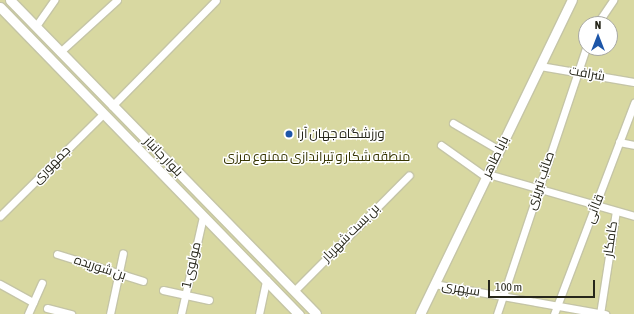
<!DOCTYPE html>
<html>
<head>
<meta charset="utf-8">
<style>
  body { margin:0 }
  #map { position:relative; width:634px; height:314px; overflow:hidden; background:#ecedcd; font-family:"Asap Condensed",Cairo,sans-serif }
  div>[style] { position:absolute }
  .green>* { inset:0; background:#d8d8a1 }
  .roads { filter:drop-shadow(1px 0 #c5c5a6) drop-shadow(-1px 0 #c5c5a6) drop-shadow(0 1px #c5c5a6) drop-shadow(0 -1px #c5c5a6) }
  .minor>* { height:7px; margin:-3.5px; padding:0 3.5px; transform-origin:3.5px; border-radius:3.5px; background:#fff }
  .secondary>* { height:9px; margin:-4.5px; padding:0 4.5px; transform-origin:4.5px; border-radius:4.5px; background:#fff }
  .dots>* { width:11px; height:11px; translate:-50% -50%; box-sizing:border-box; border:2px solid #fff; border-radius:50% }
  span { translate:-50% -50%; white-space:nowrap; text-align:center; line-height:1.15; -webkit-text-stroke:3px #fff; paint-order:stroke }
  .street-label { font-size:13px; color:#26261a }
  .poi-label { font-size:13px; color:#26261a }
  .left { translate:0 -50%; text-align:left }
  .park-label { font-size:13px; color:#363502 }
  .north { position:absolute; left:578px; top:16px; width:40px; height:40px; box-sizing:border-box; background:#fff; border:1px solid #a8a8a3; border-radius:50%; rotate:0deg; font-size:11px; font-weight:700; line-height:16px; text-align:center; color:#26261a }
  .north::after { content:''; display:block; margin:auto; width:14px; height:18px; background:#1d56a8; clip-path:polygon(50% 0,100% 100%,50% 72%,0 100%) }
  .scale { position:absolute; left:488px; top:280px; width:107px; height:18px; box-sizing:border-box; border:2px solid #26261a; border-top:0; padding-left:5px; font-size:12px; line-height:14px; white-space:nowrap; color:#26261a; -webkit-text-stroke:3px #fff; paint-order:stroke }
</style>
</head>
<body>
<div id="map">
  <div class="green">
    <div style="clip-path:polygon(evenodd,0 0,634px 0,634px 314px,0 314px,0 0,586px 24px,610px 24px,610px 48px,586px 48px,586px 24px)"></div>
  </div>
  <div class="roads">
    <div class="minor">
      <div style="left:597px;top:24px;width:29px;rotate:-56deg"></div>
      <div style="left:36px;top:26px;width:32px;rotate:-55deg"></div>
      <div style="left:60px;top:52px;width:77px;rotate:-42.4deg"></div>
      <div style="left:540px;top:66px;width:95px;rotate:9.7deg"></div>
      <div style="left:112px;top:106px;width:148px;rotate:-45.5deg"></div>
      <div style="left:453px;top:123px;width:53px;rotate:30.4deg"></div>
      <div style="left:619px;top:142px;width:15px;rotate:11deg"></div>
      <div style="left:441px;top:145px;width:55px;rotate:35.4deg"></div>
      <div style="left:488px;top:174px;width:152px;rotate:16deg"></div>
      <div style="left:0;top:216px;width:145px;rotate:-44.7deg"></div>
      <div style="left:57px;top:254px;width:90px;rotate:17.4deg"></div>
      <div style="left:0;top:284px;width:38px;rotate:29deg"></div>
      <div style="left:434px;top:284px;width:174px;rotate:10deg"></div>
      <div style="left:163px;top:290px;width:47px;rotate:12.3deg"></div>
      <div style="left:294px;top:291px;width:163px;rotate:-45.2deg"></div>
      <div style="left:47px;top:308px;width:25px;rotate:14deg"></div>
      <div style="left:28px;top:314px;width:34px;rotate:-66deg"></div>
      <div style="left:110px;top:314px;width:62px;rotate:-78deg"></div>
      <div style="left:181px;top:314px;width:100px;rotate:-77.3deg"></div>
      <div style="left:259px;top:314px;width:35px;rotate:-78deg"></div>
      <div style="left:497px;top:314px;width:280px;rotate:-71.5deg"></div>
      <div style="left:554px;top:314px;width:226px;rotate:-69.2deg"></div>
      <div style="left:600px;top:314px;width:104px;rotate:-81.2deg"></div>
    </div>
    <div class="secondary">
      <div style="left:10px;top:0;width:438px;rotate:45.7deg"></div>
      <div style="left:0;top:7px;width:429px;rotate:45.8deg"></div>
      <div style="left:420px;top:314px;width:349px;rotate:-64.2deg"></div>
    </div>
  </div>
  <div class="dots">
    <div style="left:289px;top:134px;background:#1d56a8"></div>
  </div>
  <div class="street-label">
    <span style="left:587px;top:74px;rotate:10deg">شرافت</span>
    <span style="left:163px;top:157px;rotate:46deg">بلوار جانباز</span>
    <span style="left:496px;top:157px;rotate:-64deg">بابا طاهر</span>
    <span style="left:52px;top:165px;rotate:-45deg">جمهوری</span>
    <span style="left:541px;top:181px;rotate:-71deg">صائب تبریزی</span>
    <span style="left:595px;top:209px;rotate:-69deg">قاآنی</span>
    <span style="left:351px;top:233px;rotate:-45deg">بن بست شهریار</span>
    <span style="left:611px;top:239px;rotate:-82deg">کامکار</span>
    <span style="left:192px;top:265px;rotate:-77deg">مولوی 1</span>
    <span style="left:100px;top:268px;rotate:18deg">بن شوریده</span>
    <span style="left:461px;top:289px;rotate:10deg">سپهری</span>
  </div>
  <div class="poi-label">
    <span class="left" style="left:297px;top:134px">ورزشگاه جهان آرا</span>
  </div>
  <div class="park-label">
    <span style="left:317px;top:157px">منطقه شکار و تیراندازی ممنوع مرزی</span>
  </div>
  <div class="north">N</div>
  <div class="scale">100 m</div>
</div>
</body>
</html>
